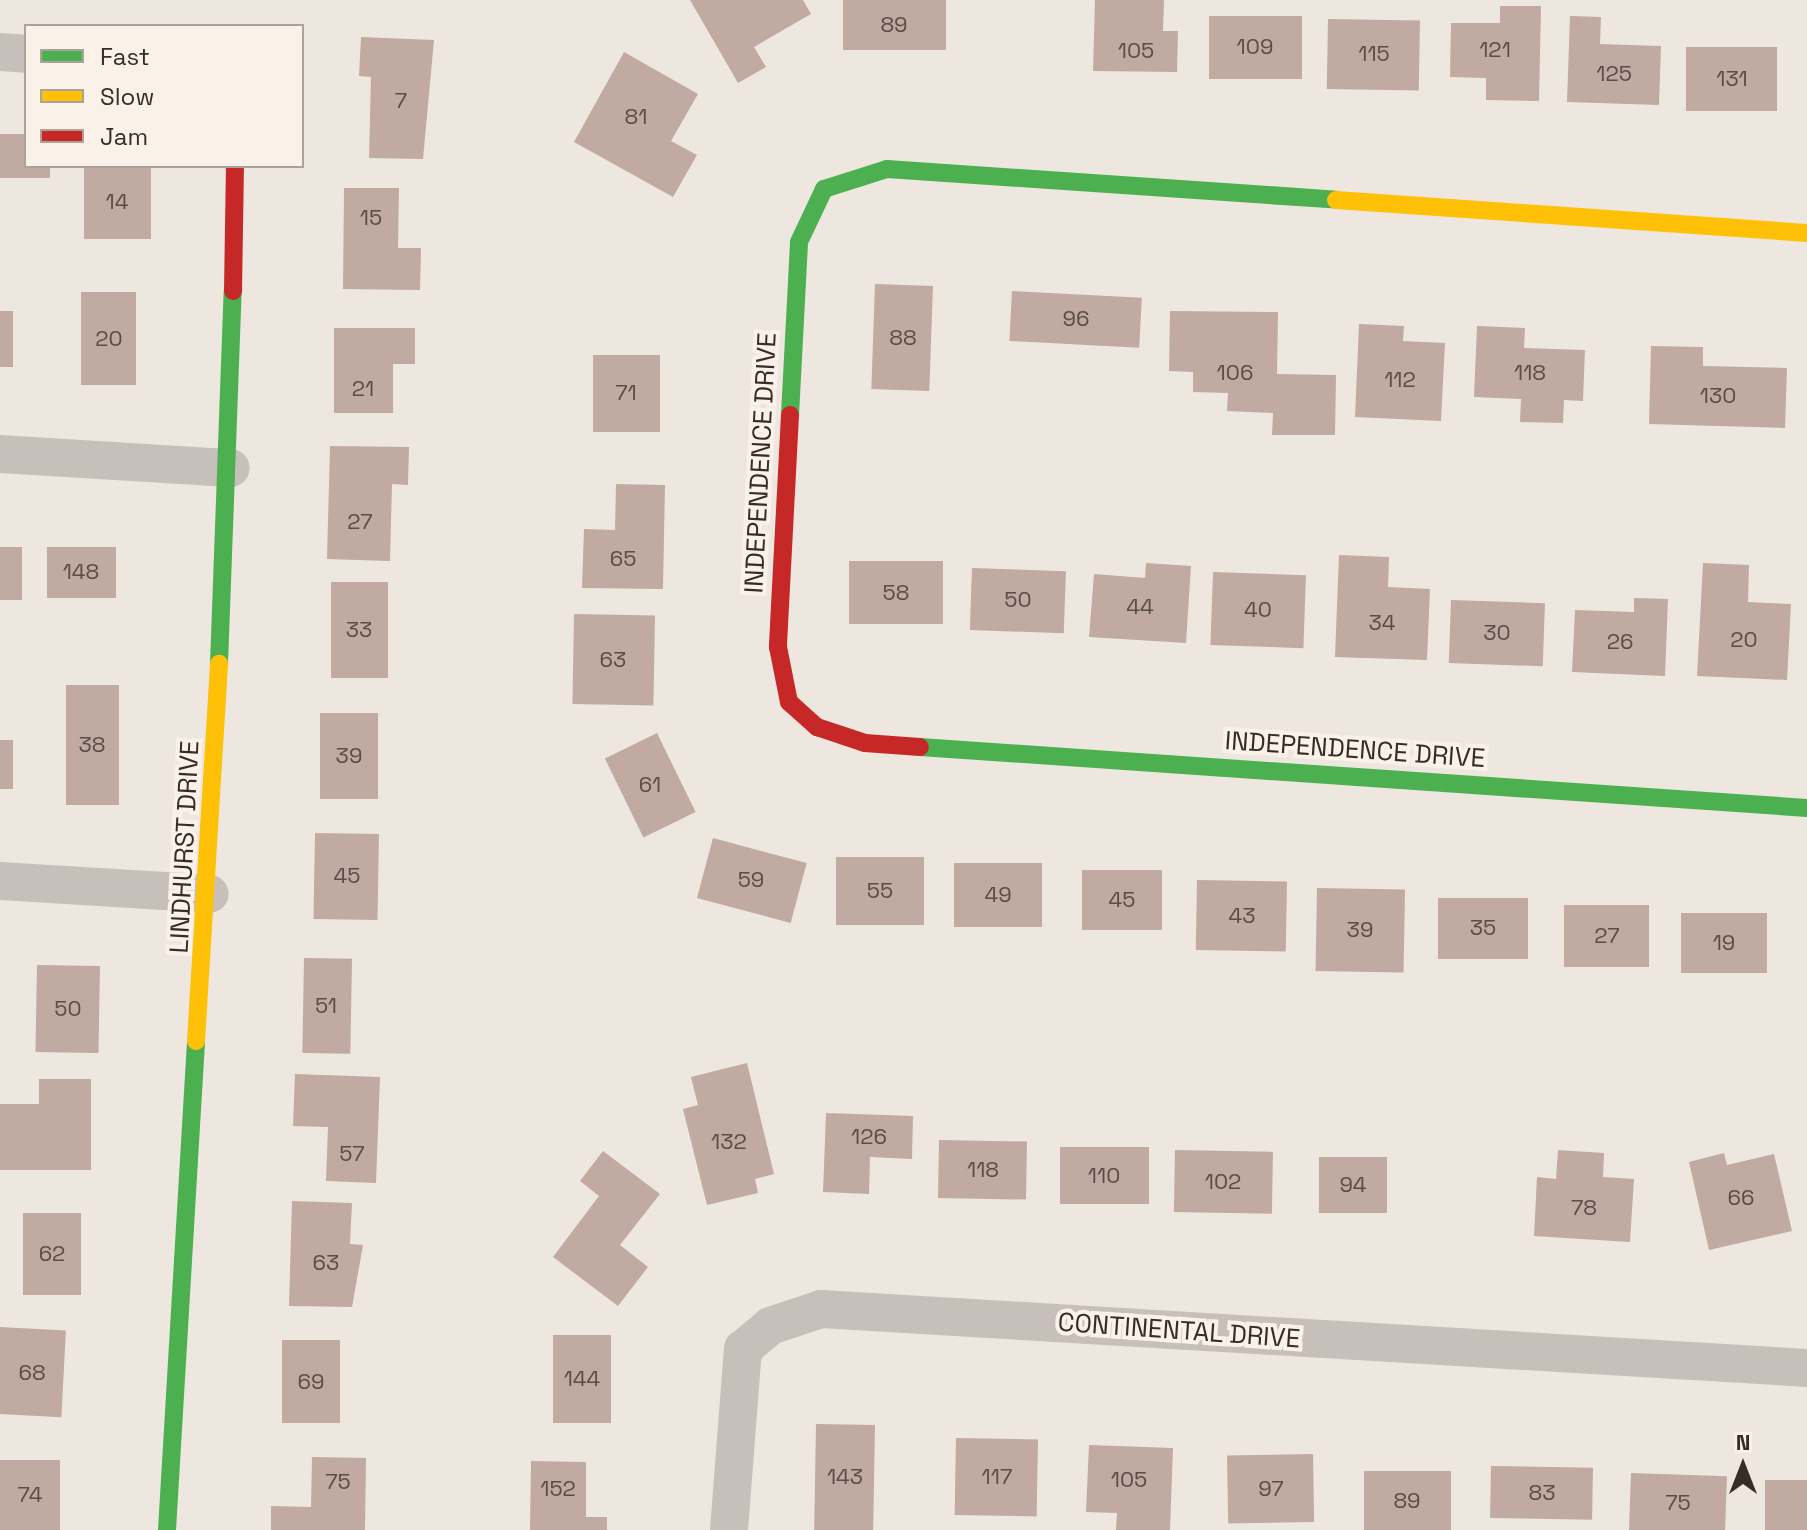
<!DOCTYPE html>
<html>
<head>
<meta charset="utf-8">
<style>
  body { margin:0 }
  #map { position:relative; width:1807px; height:1530px; overflow:hidden; background:#ede7e0; font-family:"Space Grotesk",sans-serif }
  div>[style] { position:absolute }
  .building>* { inset:0; background:#c1aaa1; transform-origin:0 0 }
  .street>* { height:38px; margin:-19px; padding:0 19px; transform-origin:19px; border-radius:19px; background:#c6bfba }
  .fast>* { height:18px; margin:-9px; padding:0 9px; transform-origin:9px; border-radius:9px; background:#4caf50 }
  .slow>* { height:18px; margin:-9px; padding:0 9px; transform-origin:9px; border-radius:9px; background:#ffc107 }
  .jam>* { height:18px; margin:-9px; padding:0 9px; transform-origin:9px; border-radius:9px; background:#c62828 }
  span { translate:-50% -50%; white-space:nowrap; text-align:center; line-height:1.15; -webkit-text-stroke:8px #faf1e8; paint-order:stroke }
  .number-label { font-size:22px; color:#5a4c46 }
  .number-label span { -webkit-text-stroke-width:0 }
  .street-label { font-size:26px; color:#372c28 }
  .legend { position:absolute; left:24px; top:24px; width:280px; height:144px; box-sizing:border-box; background:#faf1e8; border:2px solid #aca29b; margin:0; padding:10px 14px; list-style:none; font-size:24px; color:#372c28 }
  .legend li { display:flex; align-items:center; gap:16px; height:40px }
  .legend b { width:40px; border:2px solid #aca29b }
  .north { position:absolute; left:1703px; top:1426px; width:80px; height:80px; -webkit-text-stroke:6px #faf1e8; paint-order:stroke; rotate:0deg; font-size:22px; font-weight:700; line-height:32px; text-align:center; color:#372c28 }
  .north::after { content:''; display:block; margin:auto; width:28px; height:36px; background:#372c28; clip-path:polygon(50% 0,100% 100%,50% 72%,0 100%) }
</style>
</head>
<body>
<div id="map">
  <div class="building">
    <div style="clip-path:polygon(690px 0,803px 0,811px 14px,754px 47px,766px 67px,738px 83px)"></div>
    <div style="left:843px;top:0;width:103px;height:50px"></div>
    <div style="clip-path:polygon(1095px 0,1164px 0,1163px 31px,1178px 31px,1177px 72px,1093px 71px)"></div>
    <div style="clip-path:polygon(1500px 6px,1541px 6px,1539px 101px,1486px 100px,1486px 78px,1450px 77px,1451px 23px,1500px 23px)"></div>
    <div style="left:1209px;top:16px;width:93px;height:63px"></div>
    <div style="clip-path:polygon(1570px 16px,1601px 17px,1600px 44px,1661px 46px,1659px 105px,1567px 102px)"></div>
    <div style="left:1328px;top:19px;width:92px;height:70px;rotate:1deg"></div>
    <div style="clip-path:polygon(361px 37px,434px 40px,423px 159px,369px 158px,371px 77px,359px 76px)"></div>
    <div style="left:1686px;top:47px;width:91px;height:64px"></div>
    <div style="clip-path:polygon(624px 52px,698px 94px,671px 141px,697px 155px,673px 197px,574px 142px)"></div>
    <div style="clip-path:polygon(0 134px,26px 134px,26px 166px,50px 166px,50px 178px,0 178px)"></div>
    <div style="left:84px;top:166px;width:67px;height:73px"></div>
    <div style="clip-path:polygon(344px 188px,399px 188px,398px 248px,421px 248px,420px 290px,343px 289px)"></div>
    <div style="left:875px;top:284px;width:58px;height:105px;rotate:2deg"></div>
    <div style="left:1012px;top:291px;width:130px;height:50px;rotate:3deg"></div>
    <div style="left:81px;top:292px;width:55px;height:93px"></div>
    <div style="left:0;top:311px;width:13px;height:56px"></div>
    <div style="clip-path:polygon(1170px 311px,1278px 312px,1277px 374px,1336px 375px,1335px 435px,1272px 435px,1273px 413px,1227px 411px,1228px 393px,1193px 392px,1193px 372px,1169px 371px)"></div>
    <div style="clip-path:polygon(1359px 324px,1404px 326px,1403px 341px,1445px 343px,1441px 421px,1355px 417px)"></div>
    <div style="clip-path:polygon(1477px 326px,1525px 328px,1524px 348px,1585px 350px,1583px 401px,1564px 400px,1563px 423px,1520px 422px,1521px 399px,1474px 397px)"></div>
    <div style="clip-path:polygon(334px 328px,415px 328px,415px 364px,393px 364px,393px 413px,334px 413px)"></div>
    <div style="clip-path:polygon(1651px 346px,1703px 347px,1703px 366px,1787px 368px,1785px 428px,1649px 424px)"></div>
    <div style="left:593px;top:355px;width:67px;height:77px"></div>
    <div style="clip-path:polygon(330px 446px,409px 447px,408px 485px,392px 484px,390px 561px,327px 559px)"></div>
    <div style="clip-path:polygon(616px 484px,665px 485px,663px 589px,582px 588px,584px 529px,615px 530px)"></div>
    <div style="left:0;top:547px;width:22px;height:53px"></div>
    <div style="left:47px;top:547px;width:69px;height:51px"></div>
    <div style="clip-path:polygon(1339px 555px,1389px 557px,1388px 587px,1430px 589px,1427px 660px,1335px 657px)"></div>
    <div style="left:849px;top:561px;width:94px;height:63px"></div>
    <div style="clip-path:polygon(1146px 563px,1191px 566px,1186px 643px,1089px 637px,1094px 574px,1145px 578px)"></div>
    <div style="clip-path:polygon(1703px 563px,1749px 565px,1748px 602px,1791px 604px,1787px 680px,1697px 676px)"></div>
    <div style="left:972px;top:568px;width:94px;height:62px;rotate:2deg"></div>
    <div style="left:1213px;top:572px;width:93px;height:73px;rotate:2deg"></div>
    <div style="left:331px;top:582px;width:57px;height:96px"></div>
    <div style="clip-path:polygon(1634px 598px,1668px 599px,1665px 676px,1572px 672px,1575px 610px,1634px 612px)"></div>
    <div style="left:1451px;top:600px;width:94px;height:63px;rotate:2deg"></div>
    <div style="left:574px;top:614px;width:81px;height:90px;rotate:1deg"></div>
    <div style="left:66px;top:685px;width:53px;height:120px"></div>
    <div style="left:320px;top:713px;width:58px;height:86px"></div>
    <div style="left:657px;top:733px;width:88px;height:58px;rotate:64deg"></div>
    <div style="left:0;top:740px;width:13px;height:49px"></div>
    <div style="left:315px;top:833px;width:64px;height:86px;rotate:1deg"></div>
    <div style="left:713px;top:838px;width:97px;height:62px;rotate:15deg"></div>
    <div style="left:836px;top:857px;width:88px;height:68px"></div>
    <div style="left:954px;top:863px;width:88px;height:64px"></div>
    <div style="left:1082px;top:870px;width:80px;height:60px"></div>
    <div style="left:1197px;top:880px;width:90px;height:70px;rotate:1deg"></div>
    <div style="left:1317px;top:888px;width:88px;height:83px;rotate:1deg"></div>
    <div style="left:1438px;top:898px;width:90px;height:61px"></div>
    <div style="left:1564px;top:905px;width:85px;height:62px"></div>
    <div style="left:1681px;top:913px;width:86px;height:60px"></div>
    <div style="left:304px;top:958px;width:48px;height:95px;rotate:1deg"></div>
    <div style="left:37px;top:965px;width:63px;height:87px;rotate:1deg"></div>
    <div style="clip-path:polygon(747px 1063px,774px 1174px,755px 1179px,758px 1193px,707px 1205px,683px 1109px,698px 1105px,691px 1077px)"></div>
    <div style="clip-path:polygon(295px 1074px,380px 1077px,376px 1183px,326px 1181px,328px 1127px,293px 1126px)"></div>
    <div style="clip-path:polygon(39px 1079px,91px 1079px,91px 1170px,0 1170px,0 1104px,39px 1104px)"></div>
    <div style="clip-path:polygon(826px 1113px,913px 1116px,912px 1159px,870px 1157px,869px 1194px,823px 1192px)"></div>
    <div style="left:939px;top:1140px;width:88px;height:58px;rotate:1deg"></div>
    <div style="left:1060px;top:1147px;width:89px;height:57px"></div>
    <div style="left:1175px;top:1150px;width:98px;height:62px;rotate:1deg"></div>
    <div style="clip-path:polygon(1558px 1150px,1604px 1153px,1603px 1177px,1634px 1179px,1630px 1242px,1534px 1236px,1537px 1177px,1556px 1179px)"></div>
    <div style="clip-path:polygon(603px 1151px,660px 1194px,620px 1245px,648px 1267px,618px 1306px,553px 1257px,599px 1196px,580px 1181px)"></div>
    <div style="clip-path:polygon(1724px 1153px,1727px 1165px,1774px 1154px,1792px 1231px,1709px 1250px,1689px 1162px)"></div>
    <div style="left:1319px;top:1157px;width:68px;height:56px"></div>
    <div style="clip-path:polygon(292px 1201px,352px 1203px,350px 1244px,363px 1245px,352px 1307px,289px 1306px)"></div>
    <div style="left:23px;top:1213px;width:58px;height:82px"></div>
    <div style="left:0;top:1327px;width:66px;height:87px;rotate:3deg"></div>
    <div style="left:553px;top:1335px;width:58px;height:88px"></div>
    <div style="left:282px;top:1340px;width:58px;height:83px"></div>
    <div style="left:816px;top:1424px;width:59px;height:106px;rotate:1deg"></div>
    <div style="left:956px;top:1438px;width:82px;height:77px;rotate:1deg"></div>
    <div style="clip-path:polygon(1089px 1445px,1173px 1448px,1170px 1530px,1116px 1530px,1117px 1513px,1086px 1512px)"></div>
    <div style="left:1313px;top:1454px;width:68px;height:86px;rotate:89deg"></div>
    <div style="clip-path:polygon(312px 1457px,366px 1458px,365px 1530px,271px 1530px,271px 1506px,311px 1507px)"></div>
    <div style="left:0;top:1460px;width:60px;height:70px"></div>
    <div style="clip-path:polygon(531px 1461px,586px 1462px,586px 1517px,607px 1517px,607px 1530px,530px 1530px)"></div>
    <div style="left:1491px;top:1466px;width:102px;height:52px;rotate:1deg"></div>
    <div style="left:1364px;top:1471px;width:87px;height:59px"></div>
    <div style="left:1631px;top:1473px;width:96px;height:57px;rotate:2deg"></div>
    <div style="left:1807px;top:1480px;width:50px;height:42px;rotate:90deg"></div>
  </div>
  <div class="street">
    <div style="left:0;top:52px;width:26px;rotate:4deg"></div>
    <div style="left:0;top:454px;width:231px;rotate:3.5deg"></div>
    <div style="left:0;top:881px;width:210px;rotate:3.5deg"></div>
    <div style="left:729px;top:1530px;width:182px;rotate:-85.6deg"></div>
    <div style="left:743px;top:1349px;width:35px;rotate:-40deg"></div>
    <div style="left:770px;top:1326px;width:54px;rotate:-18.4deg"></div>
    <div style="left:821px;top:1309px;width:988px;rotate:3.42deg"></div>
  </div>
  <div class="fast">
    <div style="left:790px;top:415px;width:173px;rotate:-87deg"></div>
    <div style="left:799px;top:242px;width:59px;rotate:-64.7deg"></div>
    <div style="left:824px;top:189px;width:66px;rotate:-17.6deg"></div>
    <div style="left:887px;top:169px;width:450px;rotate:3.9deg"></div>
    <div style="left:219px;top:664px;width:373px;rotate:-87.9deg"></div>
    <div style="left:920px;top:747px;width:889px;rotate:3.93deg"></div>
    <div style="left:167px;top:1530px;width:490px;rotate:-86.6deg"></div>
  </div>
  <div class="slow">
    <div style="left:1336px;top:200px;width:472px;rotate:4deg"></div>
    <div style="left:196px;top:1041px;width:378px;rotate:-86.5deg"></div>
  </div>
  <div class="jam">
    <div style="left:233px;top:291px;width:125px;rotate:-89.1deg"></div>
    <div style="left:790px;top:415px;width:232px;rotate:93deg"></div>
    <div style="left:778px;top:647px;width:56px;rotate:78.7deg"></div>
    <div style="left:789px;top:702px;width:38px;rotate:42deg"></div>
    <div style="left:817px;top:727px;width:51px;rotate:18.4deg"></div>
    <div style="left:865px;top:743px;width:55px;rotate:4.2deg"></div>
  </div>
  <div class="number-label">
    <span style="left:894px;top:25px">89</span>
    <span style="left:1255px;top:47px">109</span>
    <span style="left:1495px;top:50px">121</span>
    <span style="left:1136px;top:51px">105</span>
    <span style="left:1374px;top:54px">115</span>
    <span style="left:1614px;top:74px">125</span>
    <span style="left:1732px;top:79px">131</span>
    <span style="left:401px;top:101px">7</span>
    <span style="left:636px;top:117px">81</span>
    <span style="left:117px;top:202px">14</span>
    <span style="left:371px;top:218px">15</span>
    <span style="left:1076px;top:319px">96</span>
    <span style="left:903px;top:338px">88</span>
    <span style="left:109px;top:339px">20</span>
    <span style="left:1235px;top:373px">106</span>
    <span style="left:1530px;top:373px">118</span>
    <span style="left:1400px;top:380px">112</span>
    <span style="left:363px;top:389px">21</span>
    <span style="left:626px;top:393px">71</span>
    <span style="left:1718px;top:396px">130</span>
    <span style="left:360px;top:522px">27</span>
    <span style="left:623px;top:559px">65</span>
    <span style="left:81px;top:572px">148</span>
    <span style="left:896px;top:593px">58</span>
    <span style="left:1018px;top:600px">50</span>
    <span style="left:1140px;top:607px">44</span>
    <span style="left:1258px;top:610px">40</span>
    <span style="left:1382px;top:623px">34</span>
    <span style="left:359px;top:630px">33</span>
    <span style="left:1497px;top:633px">30</span>
    <span style="left:1744px;top:640px">20</span>
    <span style="left:1620px;top:642px">26</span>
    <span style="left:613px;top:660px">63</span>
    <span style="left:92px;top:745px">38</span>
    <span style="left:349px;top:756px">39</span>
    <span style="left:650px;top:785px">61</span>
    <span style="left:347px;top:876px">45</span>
    <span style="left:751px;top:880px">59</span>
    <span style="left:880px;top:891px">55</span>
    <span style="left:998px;top:895px">49</span>
    <span style="left:1122px;top:900px">45</span>
    <span style="left:1242px;top:916px">43</span>
    <span style="left:1483px;top:928px">35</span>
    <span style="left:1360px;top:930px">39</span>
    <span style="left:1607px;top:936px">27</span>
    <span style="left:1724px;top:943px">19</span>
    <span style="left:326px;top:1006px">51</span>
    <span style="left:68px;top:1009px">50</span>
    <span style="left:869px;top:1137px">126</span>
    <span style="left:729px;top:1142px">132</span>
    <span style="left:352px;top:1154px">57</span>
    <span style="left:983px;top:1170px">118</span>
    <span style="left:1104px;top:1176px">110</span>
    <span style="left:1223px;top:1182px">102</span>
    <span style="left:1353px;top:1185px">94</span>
    <span style="left:1741px;top:1198px">66</span>
    <span style="left:1584px;top:1208px">78</span>
    <span style="left:52px;top:1254px">62</span>
    <span style="left:326px;top:1263px">63</span>
    <span style="left:32px;top:1373px">68</span>
    <span style="left:582px;top:1379px">144</span>
    <span style="left:311px;top:1382px">69</span>
    <span style="left:845px;top:1477px">143</span>
    <span style="left:997px;top:1477px">117</span>
    <span style="left:1129px;top:1480px">105</span>
    <span style="left:338px;top:1482px">75</span>
    <span style="left:558px;top:1489px">152</span>
    <span style="left:1271px;top:1489px">97</span>
    <span style="left:1542px;top:1493px">83</span>
    <span style="left:30px;top:1495px">74</span>
    <span style="left:1407px;top:1501px">89</span>
    <span style="left:1678px;top:1503px">75</span>
  </div>
  <div class="street-label">
    <span style="left:761px;top:463px;rotate:-87deg">INDEPENDENCE DRIVE</span>
    <span style="left:1355px;top:750px;rotate:4deg">INDEPENDENCE DRIVE</span>
    <span style="left:185px;top:847px;rotate:-87deg">LINDHURST DRIVE</span>
    <span style="left:1179px;top:1331px;rotate:4deg">CONTINENTAL DRIVE</span>
  </div>
  <ul class="legend">
  <li><b style="height:10px;background:#4caf50"></b>Fast</li>
  <li><b style="height:10px;background:#ffc107"></b>Slow</li>
  <li><b style="height:10px;background:#c62828"></b>Jam</li>
  </ul>
  <div class="north">N</div>
</div>
</body>
</html>
